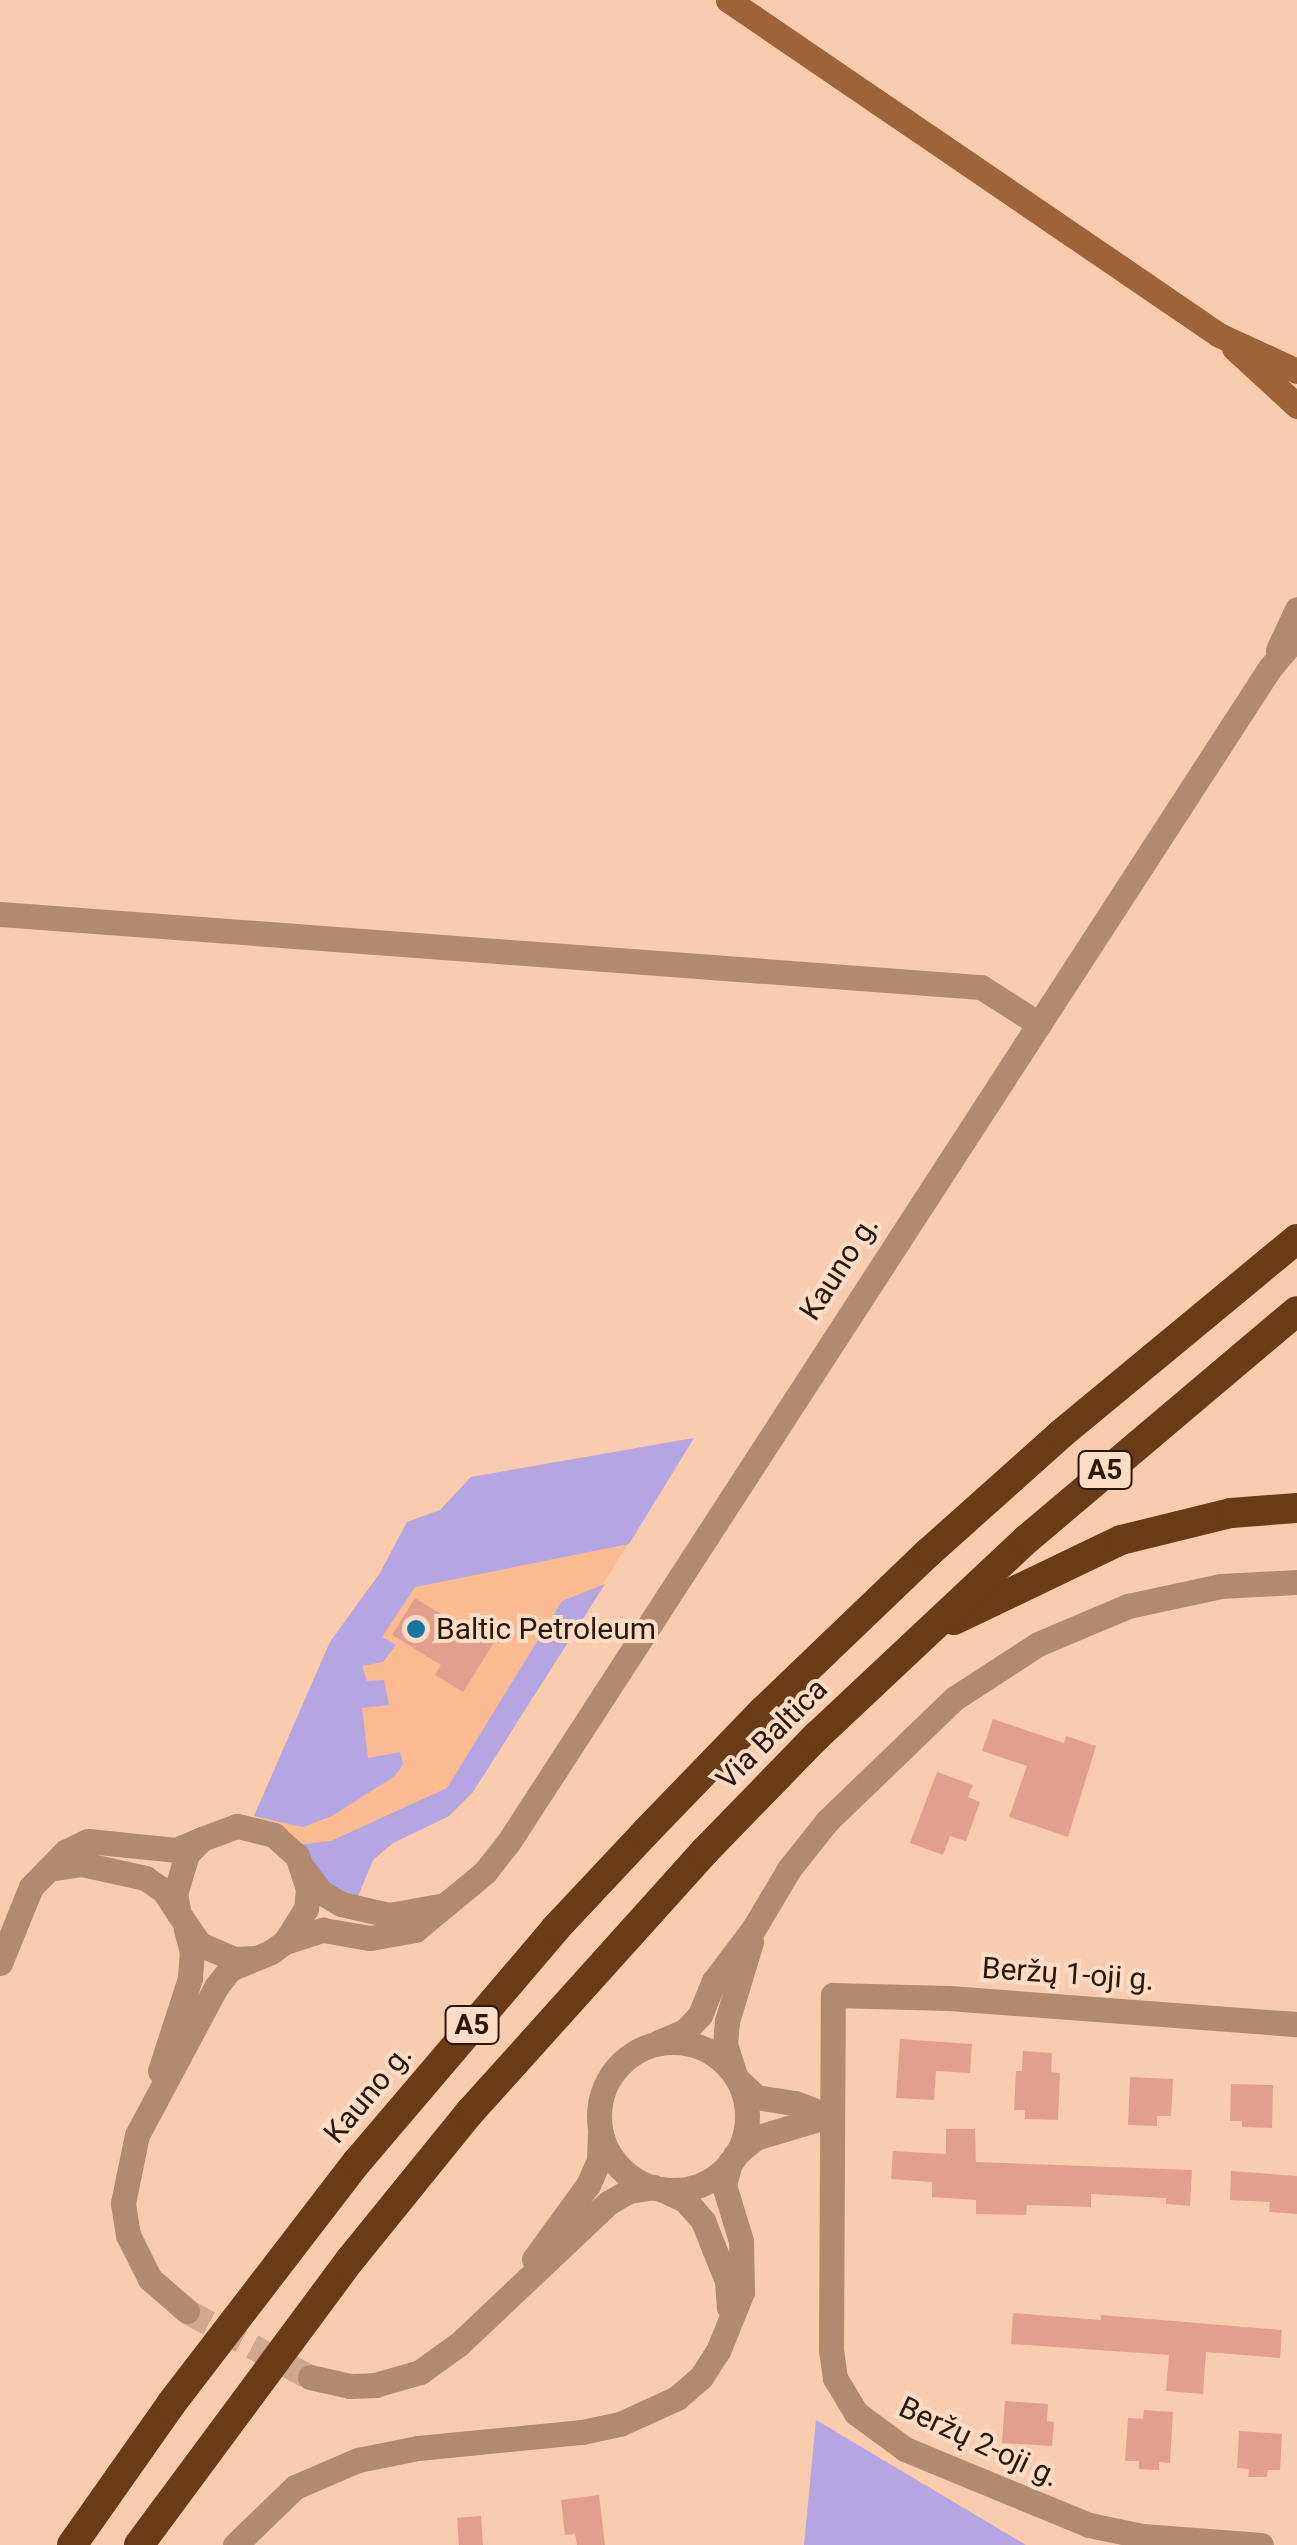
<!DOCTYPE html>
<html>
<head>
<meta charset="utf-8">
<style>
  body { margin:0 }
  #map { position:relative; width:1297px; height:2545px; overflow:hidden; background:#f9ccad; font-family:Roboto,sans-serif }
  div>[style] { position:absolute }
  .built>* { inset:0; background:#fabb90 }
  .green>* { inset:0; background:#b5a5e3 }
  .building>* { inset:0; background:#e1a08e; transform-origin:0 0 }
  .minor-tunnel>* { height:25px; margin-top:-12.5px; transform-origin:0; background:repeating-linear-gradient(90deg,#d0a88c 0 25px,transparent 0 37px) }
  .minor>* { height:25px; margin:-12.5px; padding:0 12.5px; transform-origin:12.5px; border-radius:12.5px; background:#b28a6e }
  .minor>.ring { margin:-12.5px; padding:0; box-sizing:content-box; background:none; border:25px solid #b28a6e; border-radius:50% }
  .secondary>* { height:25px; margin:-12.5px; padding:0 12.5px; transform-origin:12.5px; border-radius:12.5px; background:#9d6439 }
  .motorway>* { height:30px; margin:-15px; padding:0 15px; transform-origin:15px; border-radius:15px; background:#6a3b15 }
  .dots>* { width:28px; height:28px; translate:-50% -50%; box-sizing:border-box; border:5px solid #fedcc5; border-radius:50% }
  span { translate:-50% -50%; white-space:nowrap; text-align:center; line-height:1.15; -webkit-text-stroke:8px #fedcc5; paint-order:stroke }
  .shield-label span { padding:2px 8px; background:#fedcc5; border:2px solid; border-radius:8px; -webkit-text-stroke-width:0 }
  .shield-label { font-size:28px; color:#2b1708; font-weight:700 }
  .street-label { font-size:30px; color:#2b1708 }
  .poi-label { font-size:30px; color:#2b1708 }
  .left { translate:0 -50%; text-align:left }
</style>
</head>
<body>
<div id="map">
  <div class="built">
    <div style="clip-path:polygon(694px 1438px,473px 1792px,449px 1816px,393px 1843px,373px 1860px,356px 1901px,276px 1823px,254px 1816px,330px 1642px,380px 1573px,407px 1522px,440px 1510px,471px 1477px)"></div>
  </div>
  <div class="green">
    <div style="clip-path:polygon(694px 1438px,629px 1544px,415px 1587px,382px 1637px,396px 1645px,383px 1662px,362px 1666px,367px 1681px,384px 1680px,389px 1705px,362px 1708px,368px 1758px,400px 1752px,403px 1764px,395px 1776px,332px 1816px,303px 1827px,254px 1816px,330px 1642px,380px 1573px,407px 1522px,440px 1510px,471px 1477px)"></div>
    <div style="clip-path:polygon(605px 1584px,473px 1792px,449px 1816px,393px 1843px,373px 1860px,356px 1901px,339px 1895px,296px 1845px,331px 1841px,447px 1788px,562px 1601px)"></div>
    <div style="clip-path:polygon(816px 2420px,1026px 2545px,804px 2545px)"></div>
  </div>
  <div class="building">
    <div style="clip-path:polygon(415px 1598px,464px 1628px,472px 1615px,500px 1633px,463px 1692px,435px 1675px,441px 1665px,392px 1635px)"></div>
    <div style="clip-path:polygon(993px 1719px,1064px 1743px,1066px 1736px,1096px 1746px,1068px 1837px,1009px 1817px,1027px 1766px,982px 1751px)"></div>
    <div style="clip-path:polygon(937px 1772px,973px 1785px,968px 1797px,980px 1802px,966px 1841px,950px 1836px,943px 1855px,910px 1843px)"></div>
    <div style="clip-path:polygon(900px 2039px,972px 2044px,970px 2073px,936px 2071px,934px 2100px,896px 2098px)"></div>
    <div style="clip-path:polygon(1023px 2051px,1052px 2053px,1051px 2072px,1060px 2073px,1058px 2120px,1025px 2119px,1025px 2110px,1014px 2110px,1016px 2071px,1022px 2071px)"></div>
    <div style="clip-path:polygon(1130px 2077px,1173px 2079px,1171px 2116px,1157px 2116px,1157px 2126px,1128px 2125px)"></div>
    <div style="clip-path:polygon(1231px 2084px,1273px 2085px,1272px 2128px,1242px 2127px,1242px 2121px,1230px 2121px)"></div>
    <div style="clip-path:polygon(946px 2129px,975px 2129px,976px 2162px,1192px 2170px,1190px 2206px,1166px 2204px,1166px 2198px,1091px 2194px,1091px 2207px,1027px 2205px,1026px 2215px,976px 2214px,976px 2200px,932px 2197px,932px 2182px,891px 2179px,893px 2151px,946px 2154px)"></div>
    <div style="clip-path:polygon(1231px 2171px,1297px 2176px,1297px 2214px,1269px 2212px,1270px 2202px,1230px 2200px)"></div>
    <div style="clip-path:polygon(1013px 2313px,1101px 2320px,1101px 2315px,1282px 2330px,1280px 2358px,1206px 2352px,1203px 2394px,1166px 2391px,1169px 2355px,1011px 2344px)"></div>
    <div style="clip-path:polygon(1005px 2401px,1048px 2404px,1047px 2421px,1054px 2422px,1052px 2446px,1002px 2443px)"></div>
    <div style="clip-path:polygon(1144px 2410px,1173px 2412px,1170px 2463px,1159px 2462px,1159px 2470px,1139px 2469px,1139px 2461px,1125px 2461px,1128px 2418px,1143px 2419px)"></div>
    <div style="clip-path:polygon(1239px 2431px,1282px 2434px,1280px 2470px,1268px 2470px,1267px 2477px,1248px 2477px,1249px 2469px,1237px 2468px)"></div>
    <div style="clip-path:polygon(599px 2495px,605px 2545px,577px 2545px,575px 2534px,565px 2535px,561px 2500px)"></div>
    <div style="left:481px;top:2516px;width:29px;height:24px;rotate:86deg"></div>
  </div>
  <div class="minor-tunnel">
    <div style="left:187px;top:2311px;width:140px;rotate:28.2deg"></div>
  </div>
  <div class="minor">
    <div style="left:1278px;top:650px;width:45px;rotate:-65.1deg"></div>
    <div style="left:0;top:914px;width:984px;rotate:4.26deg"></div>
    <div style="left:981px;top:987px;width:69px;rotate:32.5deg"></div>
    <div style="left:49px;top:1869px;width:33px;rotate:-9deg"></div>
    <div style="left:82px;top:1864px;width:65px;rotate:12.5deg"></div>
    <div style="left:145px;top:1878px;width:23px;rotate:34deg"></div>
    <div style="left:164px;top:1891px;width:24px;rotate:57deg"></div>
    <div style="left:305px;top:1871px;width:26px;rotate:53deg"></div>
    <div style="left:321px;top:1892px;width:23px;rotate:31deg"></div>
    <div style="left:341px;top:1904px;width:49px;rotate:12.9deg"></div>
    <div style="left:389px;top:1915px;width:51px;rotate:-10.2deg"></div>
    <div style="left:285px;top:1942px;width:40px;rotate:-18deg"></div>
    <div style="left:323px;top:1930px;width:48px;rotate:9.7deg"></div>
    <div style="left:370px;top:1938px;width:46px;rotate:-10.1deg"></div>
    <div style="left:415px;top:1930px;width:91px;rotate:-39.6deg"></div>
    <div style="left:485px;top:1872px;width:37px;rotate:-52deg"></div>
    <div style="left:508px;top:1843px;width:1400px;rotate:-57.04deg"></div>
    <div style="left:1270px;top:668px;width:42px;rotate:-49.8deg"></div>
    <div style="left:0;top:1963px;width:82px;rotate:-67.8deg"></div>
    <div style="left:31px;top:1887px;width:49px;rotate:-45.8deg"></div>
    <div style="left:65px;top:1852px;width:25px;rotate:-26deg"></div>
    <div style="left:88px;top:1841px;width:88px;rotate:5.8deg"></div>
    <div style="left:176px;top:1850px;width:28px;rotate:-23deg"></div>
    <div style="left:659px;top:2042px;width:28px;rotate:-23deg"></div>
    <div style="left:685px;top:2031px;width:22px;rotate:-47deg"></div>
    <div style="left:700px;top:2015px;width:37px;rotate:-68deg"></div>
    <div style="left:714px;top:1981px;width:66px;rotate:-53deg"></div>
    <div style="left:754px;top:1928px;width:69px;rotate:-59.3deg"></div>
    <div style="left:789px;top:1869px;width:61px;rotate:-51.6deg"></div>
    <div style="left:827px;top:1821px;width:178px;rotate:-43.9deg"></div>
    <div style="left:955px;top:1698px;width:99px;rotate:-33deg"></div>
    <div style="left:1038px;top:1644px;width:98px;rotate:-22.9deg"></div>
    <div style="left:1128px;top:1606px;width:95px;rotate:-12.1deg"></div>
    <div style="left:1221px;top:1586px;width:76px;rotate:-3deg"></div>
    <div class="ring" style="left:599px;top:2042px;width:123px;height:123px"></div>
    <div style="left:160px;top:2071px;width:98px;rotate:-72.1deg"></div>
    <div style="left:190px;top:1978px;width:26px;rotate:-86deg"></div>
    <div style="left:192px;top:1952px;width:24px;rotate:-105deg"></div>
    <div style="left:734px;top:2072px;width:29px;rotate:-108deg"></div>
    <div style="left:725px;top:2044px;width:23px;rotate:-85deg"></div>
    <div style="left:727px;top:2021px;width:83px;rotate:-73.1deg"></div>
    <div style="left:739px;top:2081px;width:23px;rotate:43deg"></div>
    <div style="left:756px;top:2097px;width:39px;rotate:9deg"></div>
    <div style="left:795px;top:2103px;width:36px;rotate:21deg"></div>
    <div style="left:735px;top:2155px;width:26px;rotate:-40deg"></div>
    <div style="left:755px;top:2138px;width:77px;rotate:-16.6deg"></div>
    <div style="left:661px;top:2189px;width:26px;rotate:25deg"></div>
    <div style="left:685px;top:2200px;width:28px;rotate:49deg"></div>
    <div style="left:703px;top:2221px;width:65px;rotate:68.2deg"></div>
    <div style="left:727px;top:2281px;width:26px;rotate:86deg"></div>
    <div style="left:534px;top:2259px;width:92px;rotate:-53.9deg"></div>
    <div style="left:588px;top:2185px;width:27px;rotate:-66deg"></div>
    <div style="left:599px;top:2160px;width:26px;rotate:-88deg"></div>
    <div style="left:187px;top:2311px;width:49px;rotate:-139.1deg"></div>
    <div style="left:150px;top:2279px;width:49px;rotate:-116.6deg"></div>
    <div style="left:128px;top:2235px;width:32px;rotate:-99deg"></div>
    <div style="left:123px;top:2203px;width:69px;rotate:-78.4deg"></div>
    <div style="left:137px;top:2135px;width:168px;rotate:-61.9deg"></div>
    <div style="left:216px;top:1987px;width:23px;rotate:-52deg"></div>
    <div style="left:230px;top:1969px;width:44px;rotate:-22.5deg"></div>
    <div style="left:271px;top:1952px;width:17px;rotate:-36deg"></div>
    <div style="left:285px;top:1942px;width:39px;rotate:-58deg"></div>
    <div style="left:306px;top:1909px;width:20px;rotate:-84deg"></div>
    <div style="left:308px;top:1889px;width:35px;rotate:-108deg"></div>
    <div style="left:297px;top:1856px;width:31px;rotate:-138deg"></div>
    <div style="left:274px;top:1835px;width:38px;rotate:-166deg"></div>
    <div style="left:237px;top:1826px;width:37px;rotate:160deg"></div>
    <div style="left:202px;top:1839px;width:21px;rotate:135deg"></div>
    <div style="left:187px;top:1854px;width:42px;rotate:106.7deg"></div>
    <div style="left:175px;top:1894px;width:20px;rotate:79deg"></div>
    <div style="left:179px;top:1914px;width:36px;rotate:56deg"></div>
    <div style="left:199px;top:1944px;width:39px;rotate:23deg"></div>
    <div style="left:235px;top:1959px;width:19px;rotate:-3deg"></div>
    <div style="left:310px;top:2377px;width:41px;rotate:12.7deg"></div>
    <div style="left:350px;top:2386px;width:25px;rotate:-2deg"></div>
    <div style="left:375px;top:2385px;width:47px;rotate:-16.1deg"></div>
    <div style="left:420px;top:2372px;width:48px;rotate:-35.7deg"></div>
    <div style="left:459px;top:2344px;width:205px;rotate:-43.4deg"></div>
    <div style="left:608px;top:2203px;width:24px;rotate:-30deg"></div>
    <div style="left:629px;top:2191px;width:25px;rotate:-9deg"></div>
    <div style="left:235px;top:2545px;width:83px;rotate:-44deg"></div>
    <div style="left:295px;top:2487px;width:69px;rotate:-23.2deg"></div>
    <div style="left:358px;top:2460px;width:61px;rotate:-11.3deg"></div>
    <div style="left:418px;top:2448px;width:165px;rotate:-5.6deg"></div>
    <div style="left:582px;top:2432px;width:39px;rotate:-12deg"></div>
    <div style="left:620px;top:2424px;width:63px;rotate:-24.5deg"></div>
    <div style="left:677px;top:2398px;width:32px;rotate:-41deg"></div>
    <div style="left:701px;top:2377px;width:31px;rotate:-57deg"></div>
    <div style="left:718px;top:2351px;width:64px;rotate:-67.9deg"></div>
    <div style="left:742px;top:2292px;width:51px;rotate:-91.1deg"></div>
    <div style="left:741px;top:2241px;width:59px;rotate:-106.9deg"></div>
    <div style="left:724px;top:2185px;width:24px;rotate:-75deg"></div>
    <div style="left:1261px;top:2545px;width:119px;rotate:-175.7deg"></div>
    <div style="left:1142px;top:2536px;width:54px;rotate:-168.3deg"></div>
    <div style="left:1089px;top:2525px;width:199px;rotate:-157.6deg"></div>
    <div style="left:905px;top:2449px;width:61px;rotate:-143.7deg"></div>
    <div style="left:856px;top:2413px;width:41px;rotate:-121deg"></div>
    <div style="left:835px;top:2378px;width:28px;rotate:-98deg"></div>
    <div style="left:831px;top:2350px;width:355px;rotate:-89.7deg"></div>
    <div style="left:833px;top:1995px;width:116px;rotate:1.5deg"></div>
    <div style="left:949px;top:1998px;width:349px;rotate:4.3deg"></div>
  </div>
  <div class="secondary">
    <div style="left:728px;top:0;width:594px;rotate:34.3deg"></div>
    <div style="left:1219px;top:335px;width:86px;rotate:24.8deg"></div>
    <div style="left:1234px;top:348px;width:86px;rotate:42.6deg"></div>
  </div>
  <div class="motorway">
    <div style="left:954px;top:1620px;width:185px;rotate:-25.6deg"></div>
    <div style="left:1121px;top:1540px;width:113px;rotate:-13.8deg"></div>
    <div style="left:1231px;top:1513px;width:66px;rotate:-4.3deg"></div>
    <div style="left:72px;top:2545px;width:172px;rotate:-54.9deg"></div>
    <div style="left:171px;top:2404px;width:305px;rotate:-52.5deg"></div>
    <div style="left:357px;top:2162px;width:306px;rotate:-49.6deg"></div>
    <div style="left:555px;top:1929px;width:133px;rotate:-46.8deg"></div>
    <div style="left:646px;top:1832px;width:167px;rotate:-46deg"></div>
    <div style="left:762px;top:1712px;width:230px;rotate:-43.8deg"></div>
    <div style="left:928px;top:1553px;width:178px;rotate:-41.8deg"></div>
    <div style="left:1061px;top:1434px;width:306px;rotate:-39.6deg"></div>
    <div style="left:139px;top:2545px;width:355px;rotate:-53.5deg"></div>
    <div style="left:350px;top:2260px;width:191px;rotate:-51deg"></div>
    <div style="left:470px;top:2112px;width:351px;rotate:-48deg"></div>
    <div style="left:705px;top:1851px;width:161px;rotate:-45.8deg"></div>
    <div style="left:817px;top:1736px;width:288px;rotate:-43.2deg"></div>
    <div style="left:1027px;top:1539px;width:353px;rotate:-40.2deg"></div>
  </div>
  <div class="dots">
    <div style="left:416px;top:1629px;background:#1776a3"></div>
  </div>
  <div class="shield-label">
    <span style="left:1105px;top:1470px">A5</span>
    <span style="left:472px;top:2025px">A5</span>
  </div>
  <div class="street-label">
    <span style="left:839px;top:1268px;rotate:-57deg">Kauno g.</span>
    <span style="left:772px;top:1734px;rotate:-45deg">Via Baltica</span>
    <span style="left:1068px;top:1974px;rotate:4deg">Beržų 1-oji g.</span>
    <span style="left:368px;top:2094px;rotate:-50deg">Kauno g.</span>
    <span style="left:979px;top:2442px;rotate:25deg">Beržų 2-oji g.</span>
  </div>
  <div class="poi-label">
    <span class="left" style="left:436px;top:1629px">Baltic Petroleum</span>
  </div>
</div>
</body>
</html>
